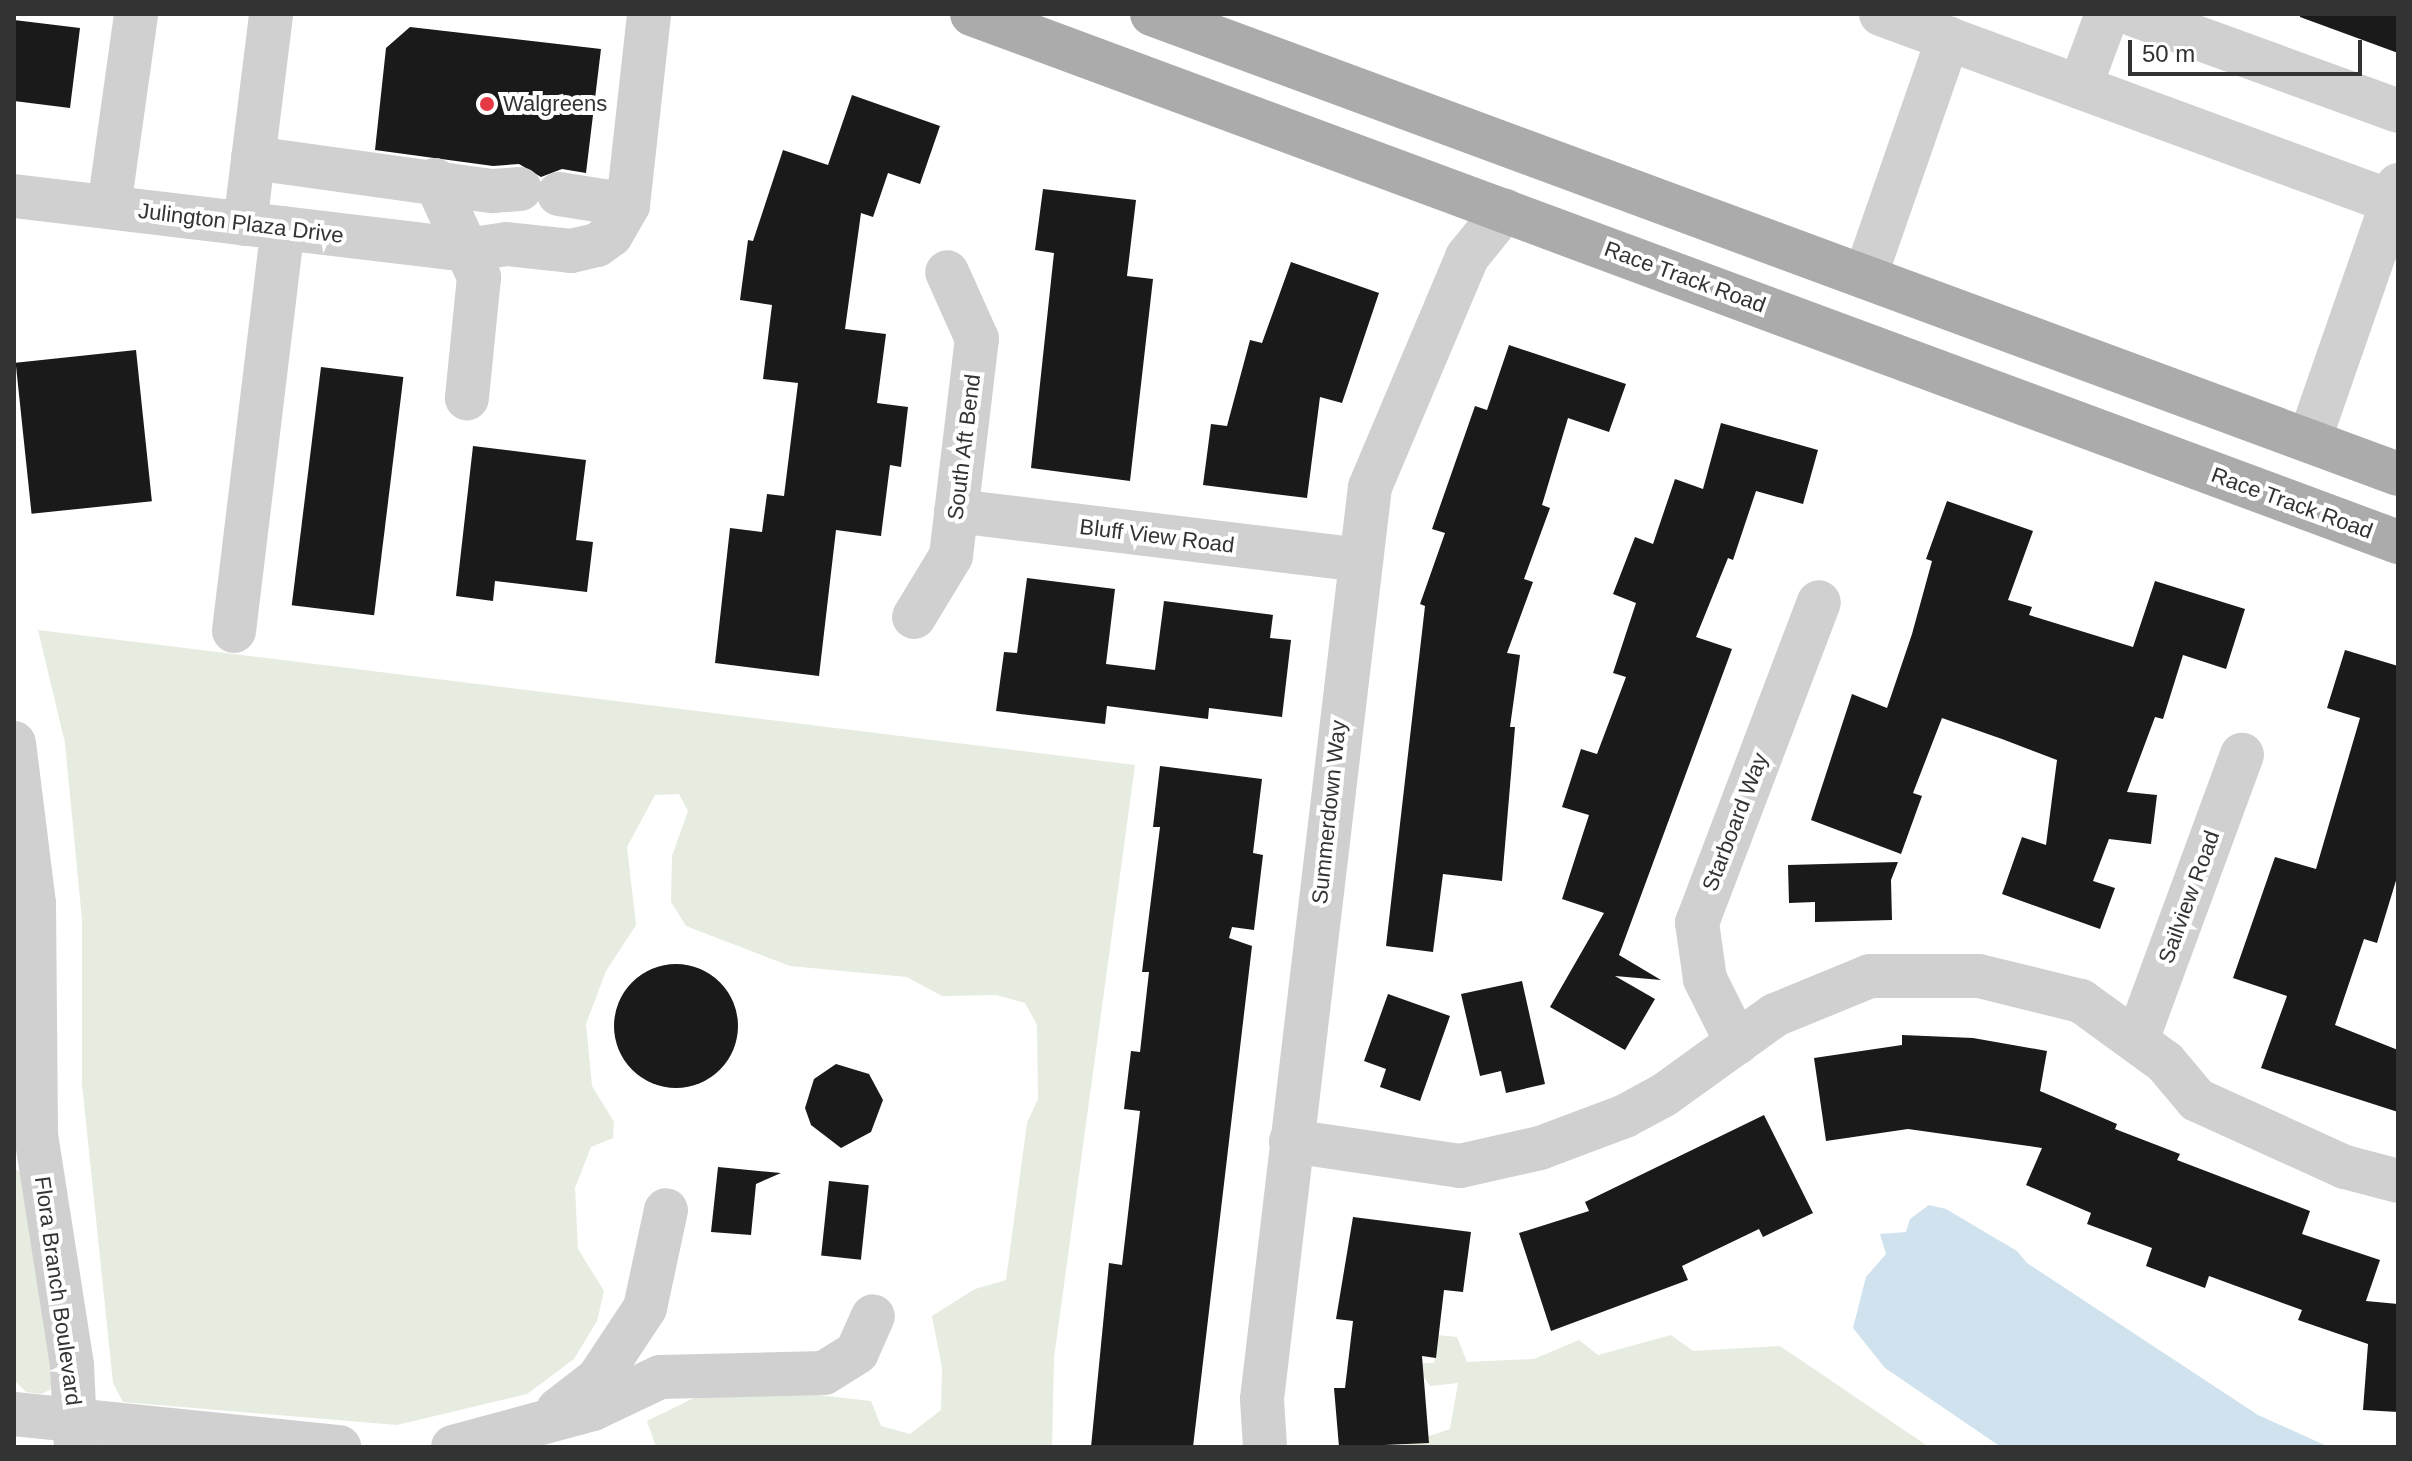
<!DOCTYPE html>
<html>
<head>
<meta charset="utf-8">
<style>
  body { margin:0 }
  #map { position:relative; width:2412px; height:1461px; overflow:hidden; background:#fff; font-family:Arial,sans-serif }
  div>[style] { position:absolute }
  .green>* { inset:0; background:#e6ecdf }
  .water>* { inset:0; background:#cfe2ee }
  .building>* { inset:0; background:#1a1a1a; transform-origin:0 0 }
  .round { border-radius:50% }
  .minor>* { height:44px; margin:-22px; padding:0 22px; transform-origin:22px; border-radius:22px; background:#d0d0d0 }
  .major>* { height:44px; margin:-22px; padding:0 22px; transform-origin:22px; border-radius:22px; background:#ababab }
  .dots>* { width:22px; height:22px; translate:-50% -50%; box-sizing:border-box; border:4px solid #fff; border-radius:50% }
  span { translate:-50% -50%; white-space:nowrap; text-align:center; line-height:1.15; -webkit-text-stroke:8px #fff; paint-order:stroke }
  .poi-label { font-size:22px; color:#333 }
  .left { translate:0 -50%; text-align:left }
  .street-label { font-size:22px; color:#333 }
  .frame { position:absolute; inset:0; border:16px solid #333; pointer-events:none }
  .scale { position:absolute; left:2128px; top:40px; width:234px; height:36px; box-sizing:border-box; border:4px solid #333; border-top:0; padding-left:10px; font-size:24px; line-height:28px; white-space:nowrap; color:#333; -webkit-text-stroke:6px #fff; paint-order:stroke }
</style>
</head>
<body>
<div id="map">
  <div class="green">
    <div style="clip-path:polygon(38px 630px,1135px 765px,1054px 1358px,1052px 1447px,656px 1447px,647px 1421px,702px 1394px,763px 1389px,871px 1401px,881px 1426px,910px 1434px,941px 1410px,942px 1368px,932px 1316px,975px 1289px,1006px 1280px,1027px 1123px,1038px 1099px,1037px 1025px,1025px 1003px,996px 995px,942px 996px,907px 977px,790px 966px,686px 926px,671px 902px,672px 856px,688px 811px,679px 794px,655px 795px,627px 847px,636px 925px,606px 971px,586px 1024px,592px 1086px,614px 1122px,613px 1138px,591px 1147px,575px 1188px,578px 1249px,604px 1291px,597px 1321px,574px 1359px,527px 1394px,397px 1425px,123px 1402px,113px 1383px,82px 1084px,82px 920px,65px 743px)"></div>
    <div style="clip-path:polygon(14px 1168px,22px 1173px,55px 1376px,50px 1390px,41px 1394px,26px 1392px,14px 1380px)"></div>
    <div style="clip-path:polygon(1438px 1335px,1457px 1337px,1467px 1362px,1534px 1359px,1579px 1340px,1598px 1355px,1671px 1335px,1693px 1351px,1780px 1346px,1929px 1447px,1396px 1447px,1450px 1429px,1458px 1383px,1430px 1386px,1422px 1375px,1423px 1363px,1434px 1363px)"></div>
  </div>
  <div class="water">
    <div style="clip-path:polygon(1929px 1205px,1946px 1209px,2017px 1251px,2027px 1263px,2258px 1415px,2329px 1447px,2001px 1447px,1885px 1368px,1853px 1328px,1866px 1277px,1886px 1254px,1880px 1234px,1906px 1232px,1910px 1219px)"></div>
  </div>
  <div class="building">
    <div style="clip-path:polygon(2300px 14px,2398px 14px,2398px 53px,2300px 17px)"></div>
    <div style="clip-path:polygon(14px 20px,80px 28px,70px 108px,14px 101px)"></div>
    <div style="clip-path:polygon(410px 27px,601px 49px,586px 173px,562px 169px,541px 177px,519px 164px,493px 166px,375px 150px,386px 48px)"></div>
    <div style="clip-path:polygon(852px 95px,940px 126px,920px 184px,888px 173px,873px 217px,861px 213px,845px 329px,886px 334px,877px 403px,908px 407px,901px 467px,890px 465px,881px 536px,836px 530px,819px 676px,715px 663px,730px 528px,762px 532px,767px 494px,784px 496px,798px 383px,763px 379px,772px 305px,740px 300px,748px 240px,753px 241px,783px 150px,828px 165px)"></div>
    <div style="clip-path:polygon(1043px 189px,1136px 200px,1127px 276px,1153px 279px,1130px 481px,1031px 468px,1054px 253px,1035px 250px)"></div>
    <div style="clip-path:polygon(1291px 262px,1379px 293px,1342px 403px,1320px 397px,1307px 498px,1203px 485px,1211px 424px,1227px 426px,1250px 340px,1262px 343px)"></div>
    <div style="clip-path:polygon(1509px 345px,1626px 384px,1609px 432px,1568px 418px,1542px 505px,1550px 508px,1524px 579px,1533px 582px,1507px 653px,1520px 655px,1510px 727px,1515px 727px,1502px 881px,1443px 874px,1433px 952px,1386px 946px,1425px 606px,1420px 604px,1445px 533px,1432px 529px,1475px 406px,1487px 410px)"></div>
    <div style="left:136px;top:350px;width:152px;height:121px;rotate:84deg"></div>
    <div style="left:321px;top:367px;width:83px;height:240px;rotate:7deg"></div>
    <div style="clip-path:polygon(1721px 423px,1818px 450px,1803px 504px,1756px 491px,1733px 560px,1728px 558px,1696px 637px,1732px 649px,1619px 955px,1661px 980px,1615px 976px,1655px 999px,1625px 1050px,1550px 1007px,1604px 913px,1562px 899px,1589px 815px,1562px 807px,1581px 749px,1597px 754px,1626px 677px,1613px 673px,1636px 603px,1613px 594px,1635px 537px,1653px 544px,1675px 479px,1703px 489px)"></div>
    <div style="clip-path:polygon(473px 446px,586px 460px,576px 540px,593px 542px,587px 592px,495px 581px,493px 601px,456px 596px)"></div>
    <div style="clip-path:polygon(1947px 501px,2033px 531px,2008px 600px,2032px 607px,2029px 615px,2133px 647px,2155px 581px,2245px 609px,2226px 669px,2183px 655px,2163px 719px,2155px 717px,2127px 792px,2157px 795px,2151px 844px,2109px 839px,2093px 881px,2115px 888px,2100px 929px,2002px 894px,2022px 837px,2046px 845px,2057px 760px,2002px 739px,1942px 718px,1913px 793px,1922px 796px,1901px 854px,1811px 820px,1852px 694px,1887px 708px,1912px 634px,1932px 561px,1926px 559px)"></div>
    <div style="clip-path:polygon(1027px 578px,1115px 589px,1106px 664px,1155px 670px,1164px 601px,1273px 615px,1270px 638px,1291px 640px,1282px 717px,1209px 708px,1208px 719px,1107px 706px,1105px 724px,996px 711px,1004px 652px,1017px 653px)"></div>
    <div style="clip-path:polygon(2345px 650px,2398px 666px,2398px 874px,2377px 943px,2364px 939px,2335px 1025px,2398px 1050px,2398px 1112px,2261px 1068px,2287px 996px,2233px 978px,2275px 857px,2316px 869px,2360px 718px,2327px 708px)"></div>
    <div style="clip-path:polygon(1160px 766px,1262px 779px,1253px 853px,1263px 855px,1254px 930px,1232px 927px,1229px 938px,1252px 946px,1193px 1447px,1091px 1447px,1109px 1263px,1122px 1265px,1140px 1111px,1124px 1109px,1131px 1051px,1140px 1052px,1149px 972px,1142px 972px,1160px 827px,1153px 827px)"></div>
    <div style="clip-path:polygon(1898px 862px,1891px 880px,1892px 920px,1815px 922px,1815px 902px,1789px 903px,1788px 865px)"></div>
    <div class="round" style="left:614px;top:964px;width:124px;height:124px"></div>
    <div style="clip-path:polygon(1522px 981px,1545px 1084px,1506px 1093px,1501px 1071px,1480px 1076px,1461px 994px)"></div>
    <div style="clip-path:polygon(1388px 994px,1450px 1016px,1420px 1101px,1380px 1087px,1386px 1069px,1364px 1061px)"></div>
    <div style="clip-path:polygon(1902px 1035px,1973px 1038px,2047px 1051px,2040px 1091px,2117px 1124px,2115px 1129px,2180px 1154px,2177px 1160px,2310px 1211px,2302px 1234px,2380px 1260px,2366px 1301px,2398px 1304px,2398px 1412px,2363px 1410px,2368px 1344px,2298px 1320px,2302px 1310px,2209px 1276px,2205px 1288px,2146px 1266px,2152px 1248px,2087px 1224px,2091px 1213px,2026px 1185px,2042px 1148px,1908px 1129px,1826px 1141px,1814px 1058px,1902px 1045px)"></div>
    <div style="clip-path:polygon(836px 1064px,869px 1074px,883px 1100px,871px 1132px,841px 1148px,811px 1125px,805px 1108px,814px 1079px)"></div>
    <div style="clip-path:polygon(1764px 1115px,1813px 1213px,1763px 1237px,1759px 1229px,1682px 1266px,1688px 1280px,1551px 1331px,1519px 1233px,1589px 1211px,1585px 1202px)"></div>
    <div style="clip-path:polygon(718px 1167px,781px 1173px,756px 1184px,751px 1235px,711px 1232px)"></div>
    <div style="left:829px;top:1181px;width:40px;height:75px;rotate:6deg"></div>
    <div style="clip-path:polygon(1353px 1217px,1471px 1232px,1463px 1292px,1444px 1290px,1436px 1358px,1422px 1356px,1429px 1443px,1339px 1447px,1334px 1388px,1345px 1388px,1353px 1321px,1336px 1319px)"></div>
  </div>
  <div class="minor">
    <div style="left:1881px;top:14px;width:551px;rotate:20.18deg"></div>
    <div style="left:2132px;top:14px;width:283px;rotate:20deg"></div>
    <div style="left:2080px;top:87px;width:78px;rotate:-69.7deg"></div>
    <div style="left:253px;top:158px;width:241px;rotate:7.9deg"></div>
    <div style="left:492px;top:191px;width:28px;rotate:-4deg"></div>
    <div style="left:435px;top:180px;width:107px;rotate:65.6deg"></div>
    <div style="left:479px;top:277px;width:122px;rotate:95.7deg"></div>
    <div style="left:559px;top:194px;width:70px;rotate:9.1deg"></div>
    <div style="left:14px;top:196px;width:456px;rotate:6.8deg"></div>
    <div style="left:467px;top:250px;width:40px;rotate:-8.5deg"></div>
    <div style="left:507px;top:244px;width:64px;rotate:6.2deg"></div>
    <div style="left:571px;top:251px;width:27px;rotate:-13deg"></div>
    <div style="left:597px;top:245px;width:17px;rotate:-36deg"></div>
    <div style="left:611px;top:235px;width:34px;rotate:-60deg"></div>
    <div style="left:628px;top:205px;width:192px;rotate:-83.7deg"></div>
    <div style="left:109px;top:207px;width:195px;rotate:-82deg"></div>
    <div style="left:245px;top:224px;width:212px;rotate:-82.9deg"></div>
    <div style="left:1865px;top:277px;width:253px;rotate:-70.8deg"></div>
    <div style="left:2309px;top:441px;width:271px;rotate:-70.8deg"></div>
    <div style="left:956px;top:511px;width:405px;rotate:6.9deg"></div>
    <div style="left:914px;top:617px;width:71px;rotate:-58.8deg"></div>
    <div style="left:951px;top:556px;width:219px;rotate:-83.2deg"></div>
    <div style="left:977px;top:339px;width:73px;rotate:-114.1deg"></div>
    <div style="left:234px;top:631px;width:406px;rotate:-83.1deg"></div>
    <div style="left:14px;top:743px;width:161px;rotate:82.9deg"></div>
    <div style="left:34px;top:903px;width:232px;rotate:89.5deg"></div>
    <div style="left:36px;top:1135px;width:234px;rotate:81.1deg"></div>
    <div style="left:72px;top:1366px;width:81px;rotate:87.2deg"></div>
    <div style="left:2137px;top:1040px;width:304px;rotate:-69.8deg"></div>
    <div style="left:1737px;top:1043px;width:72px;rotate:-116.6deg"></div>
    <div style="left:1705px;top:979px;width:57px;rotate:-98.1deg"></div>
    <div style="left:1697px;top:923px;width:343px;rotate:-69.2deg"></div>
    <div style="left:1291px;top:1141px;width:171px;rotate:8.4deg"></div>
    <div style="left:1460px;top:1166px;width:82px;rotate:-12.7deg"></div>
    <div style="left:1540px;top:1148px;width:91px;rotate:-20.6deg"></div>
    <div style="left:1625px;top:1116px;width:44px;rotate:-28.3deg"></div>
    <div style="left:1664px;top:1095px;width:137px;rotate:-35.8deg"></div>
    <div style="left:1775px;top:1015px;width:103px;rotate:-22.3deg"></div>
    <div style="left:1870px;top:976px;width:109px"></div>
    <div style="left:1979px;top:976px;width:105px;rotate:13.8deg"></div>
    <div style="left:2081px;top:1001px;width:104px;rotate:36deg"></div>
    <div style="left:2165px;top:1062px;width:50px;rotate:49.9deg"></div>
    <div style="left:2197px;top:1100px;width:162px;rotate:24.4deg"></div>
    <div style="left:2345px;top:1167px;width:55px;rotate:14.8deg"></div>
    <div style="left:558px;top:1410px;width:51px;rotate:-37.8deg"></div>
    <div style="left:598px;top:1379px;width:85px;rotate:-56.5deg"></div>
    <div style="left:645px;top:1308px;width:100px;rotate:-77.9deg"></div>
    <div style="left:14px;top:1414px;width:327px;rotate:5.8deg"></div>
    <div style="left:453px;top:1447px;width:145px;rotate:-15.2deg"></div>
    <div style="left:593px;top:1409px;width:74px;rotate:-25.5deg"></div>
    <div style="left:660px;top:1377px;width:164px;rotate:-1.4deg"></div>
    <div style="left:824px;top:1373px;width:39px;rotate:-32deg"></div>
    <div style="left:857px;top:1352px;width:39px;rotate:-66deg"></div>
    <div style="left:1265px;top:1447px;width:48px;rotate:-93.6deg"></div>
    <div style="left:1262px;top:1399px;width:918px;rotate:-83.25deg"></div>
    <div style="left:1370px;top:487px;width:250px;rotate:-67.1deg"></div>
    <div style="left:1467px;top:257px;width:60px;rotate:-51deg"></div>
  </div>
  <div class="major">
    <div style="left:972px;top:14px;width:1521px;rotate:20.32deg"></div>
    <div style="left:1152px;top:14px;width:1328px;rotate:20.26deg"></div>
  </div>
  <div class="dots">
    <div style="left:487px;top:104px;background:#e63946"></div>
  </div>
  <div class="poi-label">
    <span class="left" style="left:503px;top:104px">Walgreens</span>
  </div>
  <div class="street-label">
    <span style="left:241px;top:223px;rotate:7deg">Julington Plaza Drive</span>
    <span style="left:1685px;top:277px;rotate:20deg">Race Track Road</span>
    <span style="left:964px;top:447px;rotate:-83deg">South Aft Bend</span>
    <span style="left:2292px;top:503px;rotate:20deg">Race Track Road</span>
    <span style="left:1157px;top:536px;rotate:7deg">Bluff View Road</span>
    <span style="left:1329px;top:812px;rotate:-84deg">Summerdown Way</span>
    <span style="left:1735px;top:822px;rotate:-69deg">Starboard Way</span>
    <span style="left:2189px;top:897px;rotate:-70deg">Sailview Road</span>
    <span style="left:58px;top:1291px;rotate:82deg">Flora Branch Boulevard</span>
  </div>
  <div class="frame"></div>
  <div class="scale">50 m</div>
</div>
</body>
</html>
